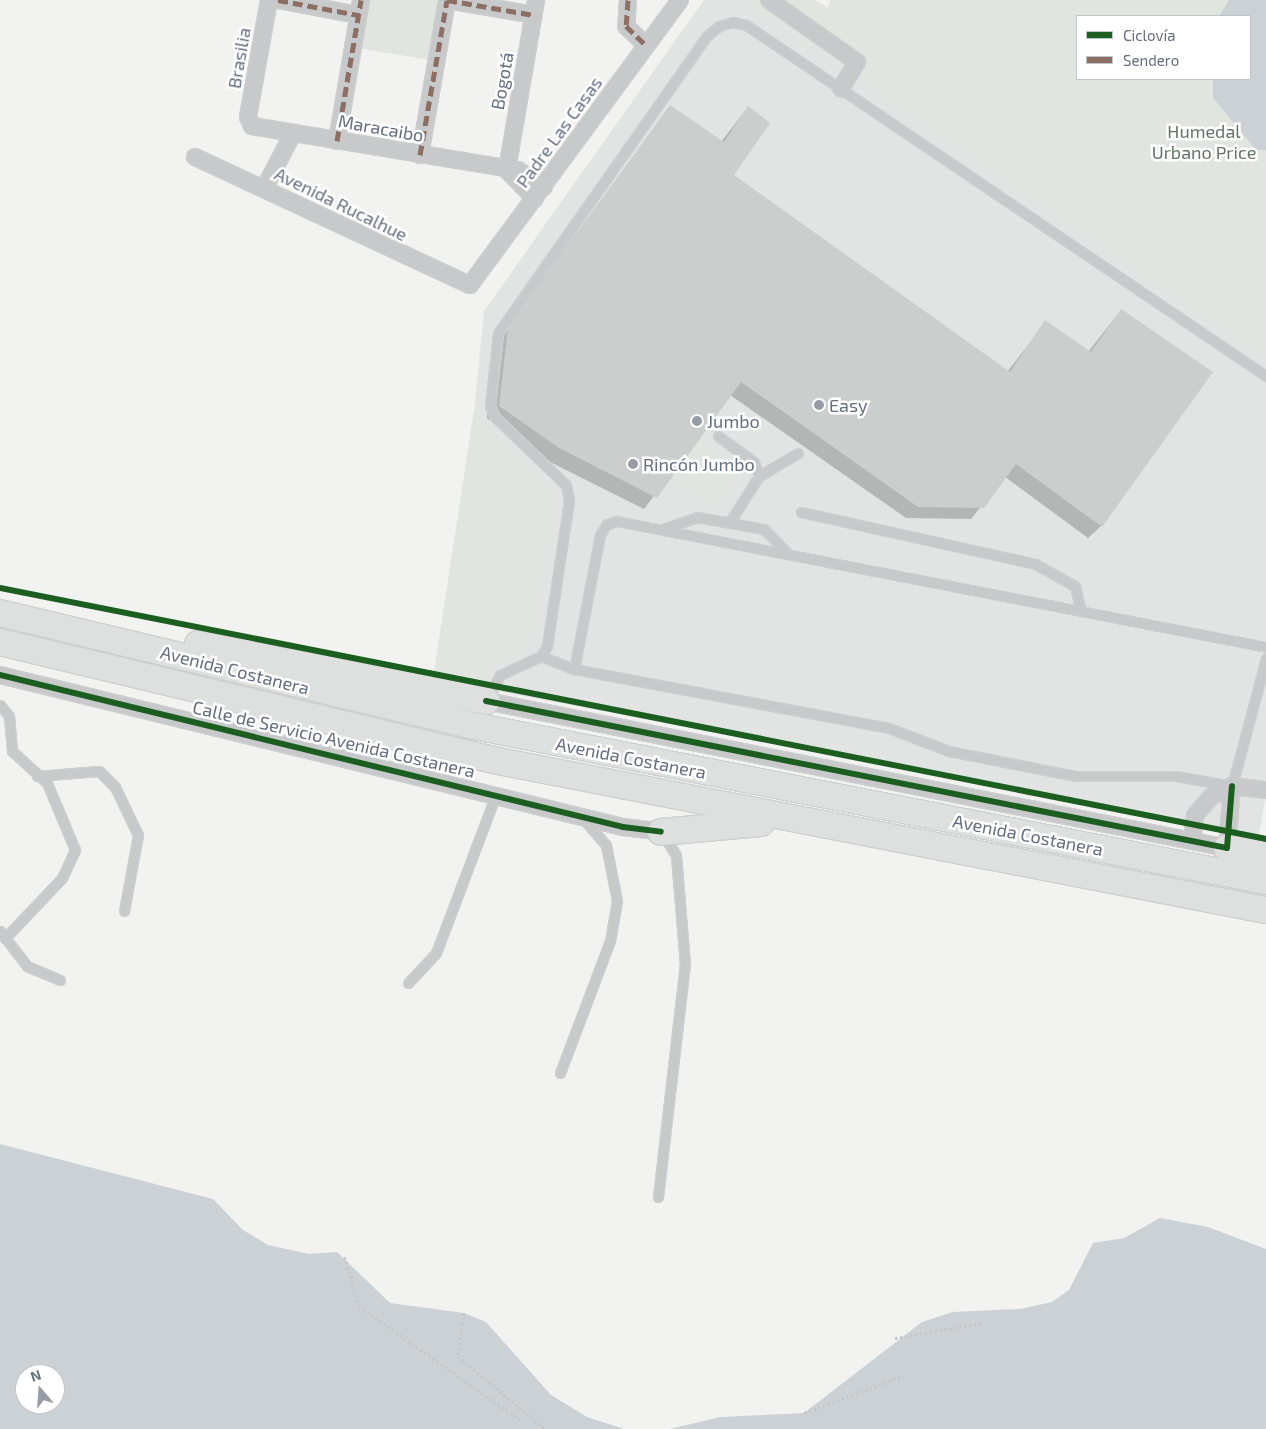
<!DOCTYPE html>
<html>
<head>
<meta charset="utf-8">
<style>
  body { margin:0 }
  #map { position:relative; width:1266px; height:1429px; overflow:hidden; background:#f2f3f1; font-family:"Exo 2",sans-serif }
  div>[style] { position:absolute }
  .built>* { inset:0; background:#e2e4e4 }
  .green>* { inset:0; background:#e1e5e0 }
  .water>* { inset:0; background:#ccd1d5 }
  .shadow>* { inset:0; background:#0003 }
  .building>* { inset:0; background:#cccdcd }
  .path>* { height:2.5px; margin-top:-1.25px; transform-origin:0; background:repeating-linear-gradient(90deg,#c7c7c7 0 2.5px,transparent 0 5px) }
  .roads { filter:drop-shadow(1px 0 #cecfcf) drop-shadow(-1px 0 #cecfcf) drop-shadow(0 1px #cecfcf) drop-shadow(0 -1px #cecfcf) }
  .service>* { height:9px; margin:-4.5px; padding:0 4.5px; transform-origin:4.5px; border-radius:4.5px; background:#c8c9cb }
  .minor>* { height:16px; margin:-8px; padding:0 8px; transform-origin:8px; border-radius:8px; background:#c8c9cb }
  .primary>* { height:26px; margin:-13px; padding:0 13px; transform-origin:13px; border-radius:13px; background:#dedfdf }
  .quiet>* { height:5px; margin-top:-2.5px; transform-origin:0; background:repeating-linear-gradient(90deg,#8d6e63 0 10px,transparent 0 15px) }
  .cycleway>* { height:6px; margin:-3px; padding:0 3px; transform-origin:3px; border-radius:3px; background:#1b5e20 }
  .dots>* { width:14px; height:14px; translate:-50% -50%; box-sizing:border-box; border:2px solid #fff; border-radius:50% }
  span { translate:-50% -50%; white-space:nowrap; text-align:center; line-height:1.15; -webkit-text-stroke:5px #fff; paint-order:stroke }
  .street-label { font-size:18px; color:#656e7f }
  .park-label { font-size:18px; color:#637664 }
  .poi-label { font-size:18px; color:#656e7f }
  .left { translate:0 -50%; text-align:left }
  .legend { position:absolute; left:1076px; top:15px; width:175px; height:65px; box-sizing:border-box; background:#fff; border:1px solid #c1c5cc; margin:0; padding:6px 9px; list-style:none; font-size:15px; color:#656e7f }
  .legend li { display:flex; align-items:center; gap:10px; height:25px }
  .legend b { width:25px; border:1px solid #c1c5cc }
  .north { position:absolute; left:15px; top:1364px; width:50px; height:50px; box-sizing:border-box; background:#fff; border:1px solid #c1c5cc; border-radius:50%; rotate:342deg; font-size:14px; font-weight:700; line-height:20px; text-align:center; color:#656e7f }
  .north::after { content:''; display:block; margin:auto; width:18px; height:22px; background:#969da7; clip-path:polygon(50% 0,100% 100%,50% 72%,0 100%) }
</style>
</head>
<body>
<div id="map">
  <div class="built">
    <div style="clip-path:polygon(704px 0,746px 0,1266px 357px,1266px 794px,1259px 835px,433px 679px,474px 411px,484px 311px)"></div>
  </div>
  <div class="green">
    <div style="clip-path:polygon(367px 0,441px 0,430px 60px,358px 48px)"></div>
    <div style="clip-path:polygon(evenodd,746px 0,815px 0,828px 8px,830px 0,1266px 0,1266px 357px,746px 0,1077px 16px,1250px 16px,1250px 79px,1077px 79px,1077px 16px)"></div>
    <div style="clip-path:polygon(474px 411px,550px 487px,555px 500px,529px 644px,518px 654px,492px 664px,482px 688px,433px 679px)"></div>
    <div style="clip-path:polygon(699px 439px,735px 464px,735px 476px,716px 504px,709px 505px,671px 479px)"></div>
  </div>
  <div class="water">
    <div style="clip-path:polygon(1229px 0,1266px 0,1266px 150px,1256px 150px,1213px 98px,1213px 79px,1250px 79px,1250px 16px,1219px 16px)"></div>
    <div style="clip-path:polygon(evenodd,0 1144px,213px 1199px,243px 1230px,268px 1245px,309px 1254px,337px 1252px,390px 1303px,464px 1313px,486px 1322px,551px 1395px,587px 1417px,624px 1429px,0 1429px,0 1144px,25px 1374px,55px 1374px,55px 1404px,25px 1404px,25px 1374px)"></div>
    <div style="clip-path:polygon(1160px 1218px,1208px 1227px,1266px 1249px,1266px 1429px,670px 1429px,720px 1417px,804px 1413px,922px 1322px,953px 1312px,1020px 1309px,1052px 1302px,1069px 1290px,1093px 1243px,1124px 1238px)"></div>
  </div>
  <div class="shadow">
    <div style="clip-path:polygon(670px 107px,721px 142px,748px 107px,733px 175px,1007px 372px,1046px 322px,1088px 352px,1121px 310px,1101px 526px,1088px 538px,1005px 477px,971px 519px,906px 518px,730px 395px,644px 509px,546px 460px,487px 418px,497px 341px)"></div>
  </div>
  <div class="building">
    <div style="clip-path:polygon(670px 105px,724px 142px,748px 106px,770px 123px,734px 175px,1010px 372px,1045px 320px,1091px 352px,1121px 309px,1213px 372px,1102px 527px,1016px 464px,984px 508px,918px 507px,741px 382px,657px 498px,559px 448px,499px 406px,508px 328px)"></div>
  </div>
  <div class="path">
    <div style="left:345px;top:1257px;width:51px;rotate:74.1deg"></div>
    <div style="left:359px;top:1306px;width:197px;rotate:35.3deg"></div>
    <div style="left:464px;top:1313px;width:43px;rotate:97.9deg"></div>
    <div style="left:458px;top:1356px;width:114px;rotate:40deg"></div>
    <div style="left:895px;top:1338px;width:88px;rotate:-9.8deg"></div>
    <div style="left:804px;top:1413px;width:103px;rotate:-20.6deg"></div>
  </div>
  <div class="roads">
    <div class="service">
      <div style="left:718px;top:436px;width:44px;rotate:35.8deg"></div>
      <div style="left:754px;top:462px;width:15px;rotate:70deg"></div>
      <div style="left:801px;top:512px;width:240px;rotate:12.5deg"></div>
      <div style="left:1035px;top:564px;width:46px;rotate:28.8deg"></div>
      <div style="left:1075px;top:586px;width:26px;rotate:77deg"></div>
      <div style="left:729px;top:523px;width:56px;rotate:-57.4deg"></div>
      <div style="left:759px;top:476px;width:45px;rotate:-30.5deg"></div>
      <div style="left:663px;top:529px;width:36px;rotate:-19deg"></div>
      <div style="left:697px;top:517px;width:68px;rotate:10.2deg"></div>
      <div style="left:764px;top:529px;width:35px;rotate:46deg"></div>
      <div style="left:541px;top:656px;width:35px;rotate:22deg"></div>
      <div style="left:574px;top:669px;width:320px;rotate:10.6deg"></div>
      <div style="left:889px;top:728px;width:64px;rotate:21deg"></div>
      <div style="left:949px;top:751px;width:128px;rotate:11.2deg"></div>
      <div style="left:1075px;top:776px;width:101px"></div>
      <div style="left:1176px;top:776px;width:57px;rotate:10.1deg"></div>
      <div style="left:1232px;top:786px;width:132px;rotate:-75.1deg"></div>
      <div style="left:574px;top:669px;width:136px;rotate:-79deg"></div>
      <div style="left:600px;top:535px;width:12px;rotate:-59deg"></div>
      <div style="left:606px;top:525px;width:11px;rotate:-22deg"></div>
      <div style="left:616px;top:521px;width:662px;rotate:10.97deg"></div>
      <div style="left:487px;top:700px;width:28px;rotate:-63deg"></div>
      <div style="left:500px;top:675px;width:45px;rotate:-24.9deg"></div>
      <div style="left:541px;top:656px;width:12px;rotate:-59deg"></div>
      <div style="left:547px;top:646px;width:148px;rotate:-81.4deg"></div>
      <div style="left:569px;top:500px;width:15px;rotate:-101deg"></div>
      <div style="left:566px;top:485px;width:98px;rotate:-136.2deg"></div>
      <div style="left:495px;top:417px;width:12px;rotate:-114deg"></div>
      <div style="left:490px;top:406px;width:73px;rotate:-83.7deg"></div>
      <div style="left:498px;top:333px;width:363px;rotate:-54.9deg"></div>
      <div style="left:707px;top:36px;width:16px;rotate:-40deg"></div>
      <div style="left:719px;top:26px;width:15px;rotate:-16deg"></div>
      <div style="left:733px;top:22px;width:13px;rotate:13deg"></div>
      <div style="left:746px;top:25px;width:627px;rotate:34.02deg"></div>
      <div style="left:0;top:705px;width:14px;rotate:51deg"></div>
      <div style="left:9px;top:716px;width:35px;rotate:85deg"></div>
      <div style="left:12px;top:751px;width:47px;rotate:42.4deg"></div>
      <div style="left:47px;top:783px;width:73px;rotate:67.3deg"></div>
      <div style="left:75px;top:850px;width:31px;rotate:115deg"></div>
      <div style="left:62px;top:878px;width:83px;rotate:133.5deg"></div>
      <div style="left:37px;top:776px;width:62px;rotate:-4.6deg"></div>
      <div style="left:99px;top:771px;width:23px;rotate:45deg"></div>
      <div style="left:115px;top:787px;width:53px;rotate:64.4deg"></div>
      <div style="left:138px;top:835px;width:77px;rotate:100.4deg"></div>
      <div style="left:0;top:931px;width:44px;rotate:52.4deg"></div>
      <div style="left:27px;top:966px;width:36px;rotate:23deg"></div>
      <div style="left:408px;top:983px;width:41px;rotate:-47deg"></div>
      <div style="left:436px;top:953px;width:170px;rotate:-69.3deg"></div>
      <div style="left:560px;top:1073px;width:141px;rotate:-69.3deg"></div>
      <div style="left:610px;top:941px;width:41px;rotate:-80.1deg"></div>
      <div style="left:617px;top:901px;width:57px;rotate:-101.1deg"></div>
      <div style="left:606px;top:845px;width:32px;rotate:-131deg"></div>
      <div style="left:658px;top:1197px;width:234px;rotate:-83.4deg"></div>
      <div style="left:685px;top:965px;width:110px;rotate:-94.7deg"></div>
      <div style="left:676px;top:855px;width:24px;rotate:-123deg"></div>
    </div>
    <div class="minor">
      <div style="left:269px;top:0;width:119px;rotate:100.2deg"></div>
      <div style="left:248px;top:117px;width:10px;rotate:66deg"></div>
      <div style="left:252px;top:126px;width:270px;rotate:9.4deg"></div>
      <div style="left:518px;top:170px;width:31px;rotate:33deg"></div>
      <div style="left:278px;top:0;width:81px;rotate:10.6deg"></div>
      <div style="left:447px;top:0;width:88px;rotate:9.8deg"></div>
      <div style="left:628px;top:0;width:26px;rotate:94deg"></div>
      <div style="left:626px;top:26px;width:28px;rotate:44deg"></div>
      <div style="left:769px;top:0;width:108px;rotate:35.2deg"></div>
      <div style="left:857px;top:62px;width:31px;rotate:121deg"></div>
      <div style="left:337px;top:141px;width:143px;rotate:-80.3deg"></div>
      <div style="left:420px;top:155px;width:157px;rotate:-80.1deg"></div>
      <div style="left:195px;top:157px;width:303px;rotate:25deg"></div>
      <div style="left:470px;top:285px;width:354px;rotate:-53.6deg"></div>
      <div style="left:507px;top:170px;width:172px;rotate:-80.3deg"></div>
      <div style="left:507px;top:170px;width:40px;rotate:46deg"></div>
      <div style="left:264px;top:189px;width:63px;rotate:-62.6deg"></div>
      <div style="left:0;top:675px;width:641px;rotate:13.71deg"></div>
      <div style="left:623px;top:827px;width:38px;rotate:7deg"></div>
      <div style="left:486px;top:701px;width:755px;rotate:11.22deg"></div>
      <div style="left:1227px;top:848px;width:62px;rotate:-85.4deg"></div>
      <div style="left:1192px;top:841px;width:26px;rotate:-83deg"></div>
      <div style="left:1195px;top:815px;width:24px;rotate:-48deg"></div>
      <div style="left:1211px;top:797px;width:24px;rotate:-28deg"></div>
      <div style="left:1232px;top:786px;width:34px;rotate:7deg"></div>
    </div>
    <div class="primary">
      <div style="left:0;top:613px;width:482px;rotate:13.4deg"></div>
      <div style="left:469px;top:725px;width:812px;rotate:11.07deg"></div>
      <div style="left:0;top:642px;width:512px;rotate:13.44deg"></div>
      <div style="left:498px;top:761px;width:782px;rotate:10.98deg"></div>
      <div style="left:198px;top:644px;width:294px;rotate:11.2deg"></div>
      <div style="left:661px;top:832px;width:100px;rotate:-5.1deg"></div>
      <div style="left:1227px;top:848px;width:40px;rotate:10deg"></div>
    </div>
  </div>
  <div class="quiet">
    <div style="left:278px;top:0;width:81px;rotate:10.6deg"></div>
    <div style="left:447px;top:0;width:88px;rotate:9.8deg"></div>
    <div style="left:628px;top:0;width:26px;rotate:94deg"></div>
    <div style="left:626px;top:26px;width:28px;rotate:44deg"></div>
    <div style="left:337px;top:141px;width:143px;rotate:-80.3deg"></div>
    <div style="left:420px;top:155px;width:157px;rotate:-80.1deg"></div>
  </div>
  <div class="cycleway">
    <div style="left:0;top:588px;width:1291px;rotate:11.21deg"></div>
    <div style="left:0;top:675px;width:641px;rotate:13.71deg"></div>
    <div style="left:623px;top:827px;width:38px;rotate:7deg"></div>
    <div style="left:486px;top:701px;width:755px;rotate:11.22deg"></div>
    <div style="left:1227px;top:848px;width:62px;rotate:-85.4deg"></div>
  </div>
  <div class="dots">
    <div style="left:819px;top:405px;background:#969da7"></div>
    <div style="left:697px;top:421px;background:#969da7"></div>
    <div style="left:633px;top:464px;background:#969da7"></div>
  </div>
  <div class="street-label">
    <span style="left:239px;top:58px;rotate:-80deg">Brasilia</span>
    <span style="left:502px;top:81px;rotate:-80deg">Bogotá</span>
    <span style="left:381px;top:128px;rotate:10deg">Maracaibo</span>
    <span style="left:559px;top:132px;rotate:-54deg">Padre Las Casas</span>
    <span style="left:341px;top:204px;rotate:26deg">Avenida Rucalhue</span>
    <span style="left:235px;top:670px;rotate:14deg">Avenida Costanera</span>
    <span style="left:334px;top:739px;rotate:13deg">Calle de Servicio Avenida Costanera</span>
    <span style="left:631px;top:758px;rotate:11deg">Avenida Costanera</span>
    <span style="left:1028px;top:835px;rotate:11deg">Avenida Costanera</span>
  </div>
  <div class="park-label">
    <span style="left:1204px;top:142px">Humedal<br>Urbano Price</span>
  </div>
  <div class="poi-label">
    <span class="left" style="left:829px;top:405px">Easy</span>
    <span class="left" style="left:707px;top:421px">Jumbo</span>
    <span class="left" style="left:643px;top:464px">Rincón Jumbo</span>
  </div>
  <ul class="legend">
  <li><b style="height:6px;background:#1b5e20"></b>Ciclovía</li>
  <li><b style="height:6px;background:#8d6e63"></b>Sendero</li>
  </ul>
  <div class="north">N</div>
</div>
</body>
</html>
